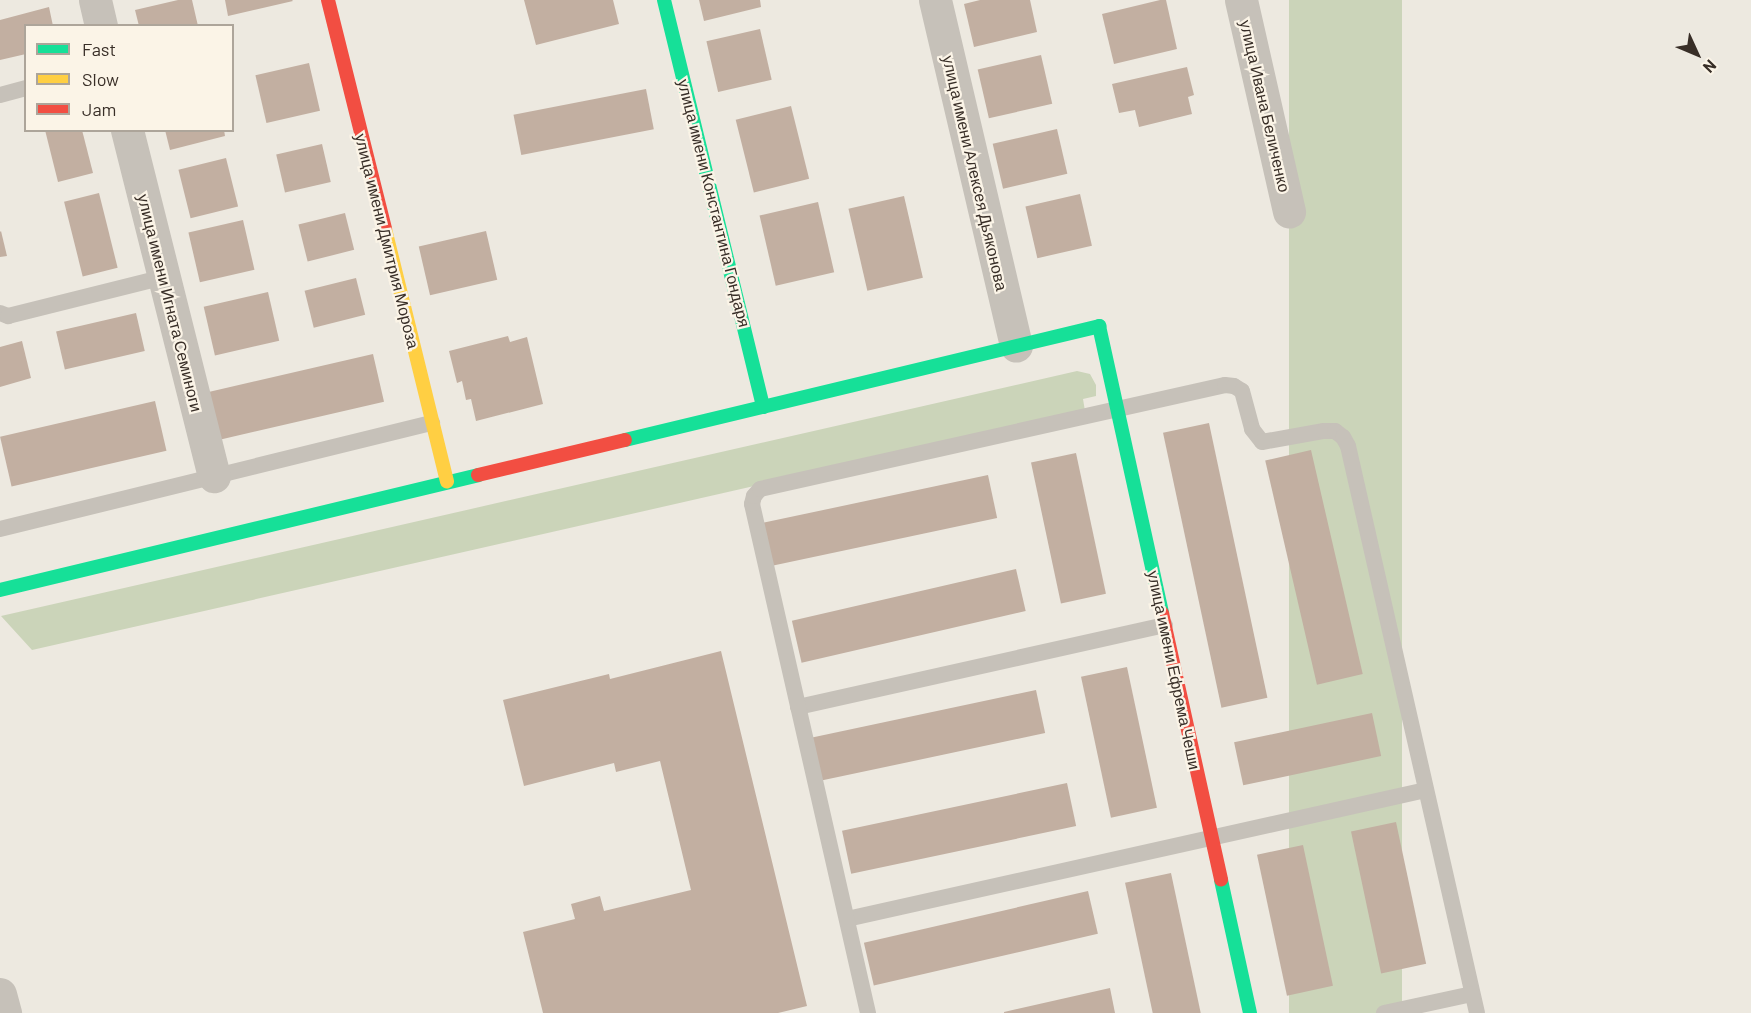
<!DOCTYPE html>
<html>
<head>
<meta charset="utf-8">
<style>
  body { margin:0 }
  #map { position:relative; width:1751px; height:1013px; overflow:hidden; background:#ede9e0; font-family:Barlow,sans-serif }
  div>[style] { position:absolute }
  .green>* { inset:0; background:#cbd4b9; transform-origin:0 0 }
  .building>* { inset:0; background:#c2afa1; transform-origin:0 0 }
  .lane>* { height:16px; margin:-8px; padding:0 8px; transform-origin:8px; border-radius:8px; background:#c6c1b9 }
  .street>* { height:33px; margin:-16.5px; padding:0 16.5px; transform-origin:16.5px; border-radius:16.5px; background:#c6c1b9 }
  .fast>* { height:14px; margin:-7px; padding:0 7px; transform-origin:7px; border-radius:7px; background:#16e098 }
  .slow>* { height:14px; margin:-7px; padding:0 7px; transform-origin:7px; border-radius:7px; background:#ffcf43 }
  .jam>* { height:14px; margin:-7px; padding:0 7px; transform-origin:7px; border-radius:7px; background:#f24e42 }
  span { translate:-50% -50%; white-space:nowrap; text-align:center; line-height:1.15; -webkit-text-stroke:4.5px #fbf4e7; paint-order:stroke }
  .street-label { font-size:16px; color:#382e27 }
  .legend { position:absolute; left:24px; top:24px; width:210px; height:108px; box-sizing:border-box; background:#fbf4e7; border:2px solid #ada59a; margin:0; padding:8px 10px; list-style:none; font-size:18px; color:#382e27 }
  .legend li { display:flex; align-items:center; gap:12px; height:30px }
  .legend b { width:30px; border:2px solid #ada59a }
  .north { position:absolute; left:1667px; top:24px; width:60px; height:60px; -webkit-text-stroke:4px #fbf4e7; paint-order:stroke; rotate:134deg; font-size:16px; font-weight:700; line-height:24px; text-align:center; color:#382e27 }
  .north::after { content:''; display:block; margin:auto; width:21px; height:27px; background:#382e27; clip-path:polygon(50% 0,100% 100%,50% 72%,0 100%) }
</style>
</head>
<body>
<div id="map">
  <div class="green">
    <div style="left:1289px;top:0;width:113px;height:1039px"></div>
    <div style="clip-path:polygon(1077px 371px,1090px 374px,1096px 385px,1096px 396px,1083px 399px,1085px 411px,32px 650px,1px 616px)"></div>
  </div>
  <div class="building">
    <div style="clip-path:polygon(178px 0,192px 0,198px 26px,139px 26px,135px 10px)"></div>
    <div style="clip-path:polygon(225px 0,292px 0,293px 1px,228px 16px)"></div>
    <div style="clip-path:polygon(524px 0,613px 0,619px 24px,536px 45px)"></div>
    <div style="clip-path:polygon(699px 0,760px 0,761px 7px,704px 21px)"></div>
    <div style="clip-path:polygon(980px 0,1030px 0,1037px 32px,974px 47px,964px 4px)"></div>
    <div style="clip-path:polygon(1160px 0,1166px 0,1177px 49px,1114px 64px,1102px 14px)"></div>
    <div style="clip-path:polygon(49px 7px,53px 26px,26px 26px,26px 54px,0 60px,0 20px)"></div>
    <div style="left:760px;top:29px;width:52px;height:55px;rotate:77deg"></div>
    <div style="left:1041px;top:55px;width:50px;height:65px;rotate:77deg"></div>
    <div style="left:309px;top:63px;width:49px;height:55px;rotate:77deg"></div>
    <div style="clip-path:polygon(1187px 67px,1194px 95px,1188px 97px,1192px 114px,1139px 127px,1135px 110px,1119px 113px,1112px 84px)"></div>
    <div style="left:646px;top:89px;width:41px;height:135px;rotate:79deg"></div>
    <div style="left:791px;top:106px;width:75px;height:57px;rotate:76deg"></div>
    <div style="left:1057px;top:129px;width:46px;height:66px;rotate:77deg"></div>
    <div style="clip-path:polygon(45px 130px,82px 130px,93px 173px,58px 182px)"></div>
    <div style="clip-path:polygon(165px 130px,224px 130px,225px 136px,170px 150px)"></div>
    <div style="left:322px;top:144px;width:39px;height:47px;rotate:77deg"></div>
    <div style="left:226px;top:158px;width:50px;height:49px;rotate:76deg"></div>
    <div style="left:99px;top:193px;width:77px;height:36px;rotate:76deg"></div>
    <div style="left:1080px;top:194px;width:53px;height:56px;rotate:77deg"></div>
    <div style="left:904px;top:196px;width:84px;height:57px;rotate:77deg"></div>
    <div style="left:818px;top:202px;width:72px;height:60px;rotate:77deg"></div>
    <div style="left:345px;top:213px;width:38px;height:48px;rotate:76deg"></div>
    <div style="left:243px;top:220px;width:51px;height:56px;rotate:77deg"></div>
    <div style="clip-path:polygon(1px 231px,7px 256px,0 257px,0 232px)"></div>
    <div style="left:486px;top:231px;width:50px;height:69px;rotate:77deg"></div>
    <div style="left:356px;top:278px;width:38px;height:53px;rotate:76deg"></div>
    <div style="left:268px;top:292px;width:50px;height:66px;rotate:77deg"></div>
    <div style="left:136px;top:313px;width:39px;height:82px;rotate:77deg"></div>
    <div style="clip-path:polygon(508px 336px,510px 342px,527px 337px,543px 404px,476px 421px,471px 399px,466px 400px,462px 381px,457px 383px,449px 351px)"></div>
    <div style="clip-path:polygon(22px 341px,31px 378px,0 387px,0 347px)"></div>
    <div style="left:373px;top:354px;width:49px;height:172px;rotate:77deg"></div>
    <div style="left:155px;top:401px;width:51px;height:159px;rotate:77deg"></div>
    <div style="left:1209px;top:423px;width:281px;height:47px;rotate:78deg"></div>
    <div style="left:1311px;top:450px;width:230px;height:47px;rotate:77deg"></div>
    <div style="left:1076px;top:453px;width:144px;height:46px;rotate:78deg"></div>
    <div style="left:988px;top:475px;width:44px;height:230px;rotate:78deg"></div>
    <div style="left:1016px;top:569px;width:43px;height:230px;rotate:77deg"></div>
    <div style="clip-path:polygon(721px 651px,807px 1006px,778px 1013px,543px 1013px,523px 932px,575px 919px,571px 904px,600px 896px,604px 911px,691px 890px,660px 761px,616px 772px,614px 763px,524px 786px,503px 700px,609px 674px,610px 679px)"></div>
    <div style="left:1127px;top:667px;width:144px;height:47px;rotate:78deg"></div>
    <div style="left:1036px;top:690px;width:44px;height:230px;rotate:78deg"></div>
    <div style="left:1372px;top:713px;width:44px;height:141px;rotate:78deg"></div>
    <div style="left:1067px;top:783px;width:44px;height:230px;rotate:78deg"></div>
    <div style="left:1396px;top:822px;width:145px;height:46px;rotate:78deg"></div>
    <div style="left:1303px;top:845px;width:144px;height:47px;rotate:78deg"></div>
    <div style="left:1171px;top:873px;width:143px;height:47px;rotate:78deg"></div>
    <div style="left:1088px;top:891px;width:44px;height:230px;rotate:77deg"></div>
    <div style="clip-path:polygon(1110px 988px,1115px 1013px,1004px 1013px,1004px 1012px)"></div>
  </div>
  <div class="lane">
    <div style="left:0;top:95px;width:27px;rotate:-15deg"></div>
    <div style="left:0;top:313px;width:9px;rotate:21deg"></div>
    <div style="left:8px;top:316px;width:161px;rotate:-14deg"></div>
    <div style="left:0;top:529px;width:445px;rotate:-13.8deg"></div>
    <div style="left:798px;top:707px;width:376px;rotate:-12.6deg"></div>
    <div style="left:847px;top:919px;width:593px;rotate:-12.56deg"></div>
    <div style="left:868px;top:1013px;width:522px;rotate:-102.84deg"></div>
    <div style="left:752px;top:504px;width:8px;rotate:-76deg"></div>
    <div style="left:754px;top:496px;width:9px;rotate:-49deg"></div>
    <div style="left:760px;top:489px;width:476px;rotate:-12.6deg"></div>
    <div style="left:1225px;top:385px;width:9px;rotate:6deg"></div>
    <div style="left:1234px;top:386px;width:9px;rotate:32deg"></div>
    <div style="left:1242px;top:391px;width:39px;rotate:75deg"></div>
    <div style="left:1252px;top:429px;width:16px;rotate:52deg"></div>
    <div style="left:1262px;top:442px;width:63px;rotate:-10.1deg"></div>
    <div style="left:1324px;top:431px;width:11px"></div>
    <div style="left:1335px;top:431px;width:10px;rotate:37deg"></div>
    <div style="left:1343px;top:437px;width:10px;rotate:61deg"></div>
    <div style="left:1348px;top:446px;width:581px;rotate:77.18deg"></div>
    <div style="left:1384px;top:1013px;width:90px;rotate:-12.2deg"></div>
  </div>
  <div class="street">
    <div style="left:95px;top:0;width:27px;rotate:77deg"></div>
    <div style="left:935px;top:0;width:355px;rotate:76.8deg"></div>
    <div style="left:1241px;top:0;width:217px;rotate:77.2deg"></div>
    <div style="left:127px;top:130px;width:357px;rotate:75.9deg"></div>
    <div style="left:0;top:994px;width:20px;rotate:75deg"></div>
  </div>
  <div class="fast">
    <div style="left:664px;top:0;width:419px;rotate:76.3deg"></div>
    <div style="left:625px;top:440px;width:488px;rotate:-13.5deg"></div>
    <div style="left:1099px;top:326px;width:294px;rotate:77.6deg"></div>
    <div style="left:0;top:590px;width:492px;rotate:-13.5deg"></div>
    <div style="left:1221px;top:880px;width:136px;rotate:77.7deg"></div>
  </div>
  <div class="slow">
    <div style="left:385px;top:229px;width:260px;rotate:76.2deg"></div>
  </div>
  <div class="jam">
    <div style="left:328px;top:0;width:236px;rotate:76deg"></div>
    <div style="left:478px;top:475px;width:151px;rotate:-13.4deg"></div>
    <div style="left:1162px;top:613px;width:273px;rotate:77.5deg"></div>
  </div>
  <div class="street-label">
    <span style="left:1265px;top:106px;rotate:77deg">улица Ивана Беличенко</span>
    <span style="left:975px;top:173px;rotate:77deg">улица имени Алексея Дьяконова</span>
    <span style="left:714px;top:203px;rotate:76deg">улица имени Константина Гондаря</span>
    <span style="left:387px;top:241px;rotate:76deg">улица имени Дмитрия Мороза</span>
    <span style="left:170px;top:303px;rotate:76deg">улица имени Игната Семиноги</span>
    <span style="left:1174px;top:670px;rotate:78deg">улица имени Ефрема Чеши</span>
  </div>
  <ul class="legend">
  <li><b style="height:8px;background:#16e098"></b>Fast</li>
  <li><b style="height:8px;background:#ffcf43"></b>Slow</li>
  <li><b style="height:8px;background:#f24e42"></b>Jam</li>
  </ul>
  <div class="north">N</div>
</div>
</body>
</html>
